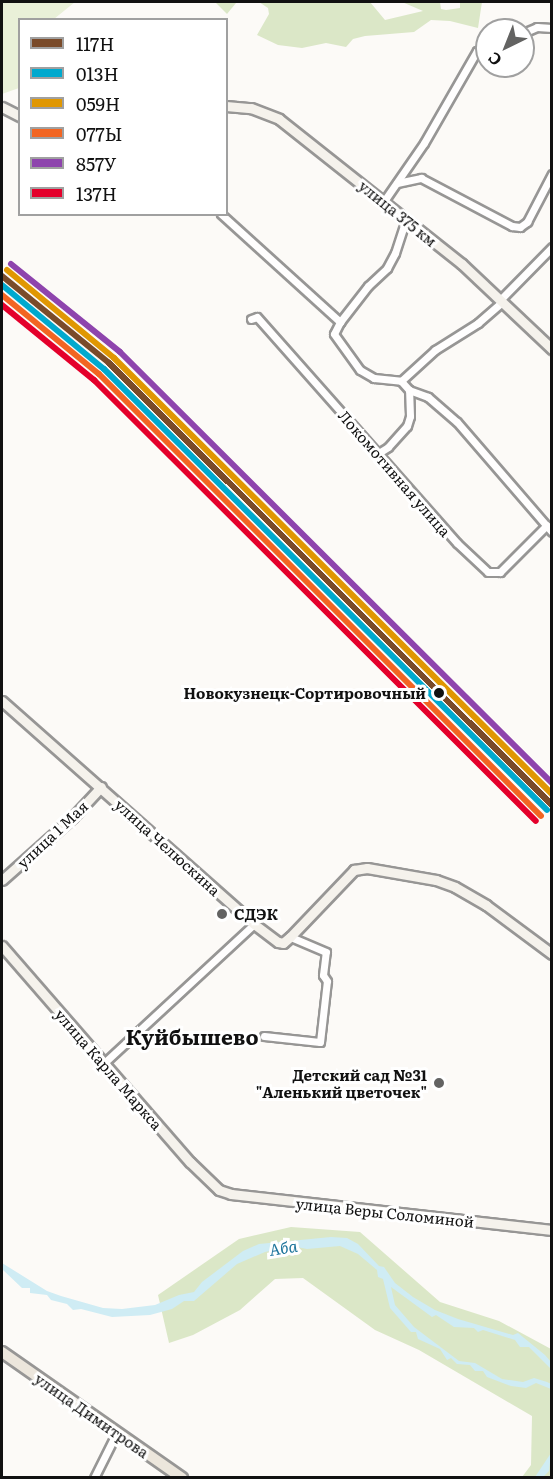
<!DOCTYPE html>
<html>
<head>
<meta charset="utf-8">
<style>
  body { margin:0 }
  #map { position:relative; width:553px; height:1479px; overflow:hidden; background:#fcfaf7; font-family:Literata,serif }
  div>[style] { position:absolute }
  .green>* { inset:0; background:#e9f0d8 }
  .forest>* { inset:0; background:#dbe7c7 }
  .water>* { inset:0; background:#cfecf4 }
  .roads { filter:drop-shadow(2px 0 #979695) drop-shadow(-2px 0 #979695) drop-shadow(0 2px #979695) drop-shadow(0 -2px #979695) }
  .street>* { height:7px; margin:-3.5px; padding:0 3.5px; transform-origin:3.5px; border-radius:3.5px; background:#fffefe }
  .secondary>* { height:9px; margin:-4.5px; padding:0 4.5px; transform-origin:4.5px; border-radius:4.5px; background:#f5f2ec }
  .primary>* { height:10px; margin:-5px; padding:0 5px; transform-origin:5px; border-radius:5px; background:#ece6dc }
  .rail-1>* { height:6px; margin:-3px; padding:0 3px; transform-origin:3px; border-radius:3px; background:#7a4b2a }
  .rail-2>* { height:6px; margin:-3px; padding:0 3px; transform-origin:3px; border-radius:3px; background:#00a9ce }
  .rail-3>* { height:6px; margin:-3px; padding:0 3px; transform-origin:3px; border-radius:3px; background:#e09702 }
  .rail-4>* { height:6px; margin:-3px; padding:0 3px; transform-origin:3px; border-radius:3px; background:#f26522 }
  .rail-5>* { height:6px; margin:-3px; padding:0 3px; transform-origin:3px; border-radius:3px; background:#8e44ad }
  .rail-6>* { height:6px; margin:-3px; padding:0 3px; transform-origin:3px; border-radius:3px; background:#e4002b }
  .dots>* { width:16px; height:16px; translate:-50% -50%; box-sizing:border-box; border:3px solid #fff; border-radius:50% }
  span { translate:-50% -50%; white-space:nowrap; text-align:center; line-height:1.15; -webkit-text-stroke:6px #fff; paint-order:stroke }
  .street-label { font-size:15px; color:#111 }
  .stop-label { font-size:15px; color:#111; font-weight:700 }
  .right { translate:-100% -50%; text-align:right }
  .poi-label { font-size:15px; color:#111; font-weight:700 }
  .left { translate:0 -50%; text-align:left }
  .water-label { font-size:16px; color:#1f769d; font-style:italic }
  .district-label { font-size:21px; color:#111; font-weight:700 }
  .frame { position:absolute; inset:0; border:3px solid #111; pointer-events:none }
  .legend { position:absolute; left:18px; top:18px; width:210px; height:198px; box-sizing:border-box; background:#fff; border:2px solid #a0a0a0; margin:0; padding:8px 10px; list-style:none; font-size:18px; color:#111 }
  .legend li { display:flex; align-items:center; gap:12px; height:30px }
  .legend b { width:30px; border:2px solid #a0a0a0 }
  .north { position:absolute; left:475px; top:18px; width:60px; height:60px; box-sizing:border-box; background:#fff; border:2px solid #a0a0a0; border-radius:50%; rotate:223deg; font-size:16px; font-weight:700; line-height:24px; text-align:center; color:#111 }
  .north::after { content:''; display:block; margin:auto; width:21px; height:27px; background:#636362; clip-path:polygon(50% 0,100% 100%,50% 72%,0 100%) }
</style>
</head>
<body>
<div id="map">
  <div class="green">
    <div style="clip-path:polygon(2px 2px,75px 2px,54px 19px,20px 20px,19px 88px,2px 94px)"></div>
  </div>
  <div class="forest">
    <div style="clip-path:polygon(215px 2px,236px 2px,236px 3px,227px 14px)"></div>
    <div style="clip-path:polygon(259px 2px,370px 2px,385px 20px,423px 11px,402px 2px,440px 2px,441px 9px,446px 10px,460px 8px,460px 2px,482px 2px,478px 28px,450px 21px,431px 20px,414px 32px,365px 36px,353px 39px,346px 47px,326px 43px,302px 48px,278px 45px,257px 35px,269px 14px,268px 8px)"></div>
    <div style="clip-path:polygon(291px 1227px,360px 1232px,440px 1302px,499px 1321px,551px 1349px,551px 1477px,522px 1477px,531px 1465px,532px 1416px,419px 1350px,375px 1330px,303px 1278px,275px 1279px,240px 1310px,193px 1335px,169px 1343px,158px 1295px,239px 1239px)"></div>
  </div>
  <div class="water">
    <div style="clip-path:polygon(331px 1237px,347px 1238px,358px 1244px,379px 1266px,384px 1267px,395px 1283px,413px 1297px,435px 1310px,458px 1319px,513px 1335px,518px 1333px,545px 1355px,551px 1362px,551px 1369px,529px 1347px,520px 1347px,515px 1340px,483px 1330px,478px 1332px,474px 1328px,454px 1327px,436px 1315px,432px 1317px,391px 1287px,395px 1305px,414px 1327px,459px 1361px,475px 1363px,502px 1379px,523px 1382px,534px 1378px,547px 1382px,551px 1384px,551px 1389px,536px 1383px,526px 1388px,511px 1386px,487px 1377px,483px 1371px,475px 1371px,470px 1365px,457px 1364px,451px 1358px,447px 1360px,440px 1349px,418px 1339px,416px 1332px,411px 1332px,390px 1308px,383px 1279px,378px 1277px,377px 1270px,358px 1254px,340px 1246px,307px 1249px,292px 1246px,265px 1252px,237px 1264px,194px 1301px,184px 1301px,172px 1309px,150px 1315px,112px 1317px,81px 1309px,73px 1310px,67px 1304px,51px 1300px,47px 1295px,30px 1293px,30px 1288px,22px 1288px,2px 1269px,2px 1263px,47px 1291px,61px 1296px,103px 1308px,122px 1309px,155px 1305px,179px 1295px,194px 1292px,202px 1282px,243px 1251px,259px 1244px)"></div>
    <div style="clip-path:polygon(551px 1453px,549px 1471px,543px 1477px,535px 1477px)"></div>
  </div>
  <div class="roads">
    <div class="street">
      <div style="left:523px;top:33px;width:15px;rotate:-23deg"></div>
      <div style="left:537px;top:27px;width:15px;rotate:4deg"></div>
      <div style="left:397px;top:183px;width:25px;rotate:-12deg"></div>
      <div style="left:421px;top:178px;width:103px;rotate:27.8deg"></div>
      <div style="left:512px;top:226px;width:8px;rotate:7deg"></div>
      <div style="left:520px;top:227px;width:9px;rotate:-36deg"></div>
      <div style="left:527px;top:222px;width:54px;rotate:-62.5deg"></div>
      <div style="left:384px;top:201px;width:70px;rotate:-55.4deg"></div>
      <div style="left:424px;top:143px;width:106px;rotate:-60.1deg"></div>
      <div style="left:477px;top:51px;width:11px;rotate:-22deg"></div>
      <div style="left:221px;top:214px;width:161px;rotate:42.2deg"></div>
      <div style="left:340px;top:322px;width:13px;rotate:117deg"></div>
      <div style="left:334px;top:334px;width:44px;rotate:54.2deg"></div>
      <div style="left:360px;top:370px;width:16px;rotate:30deg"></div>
      <div style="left:374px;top:378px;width:27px;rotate:6deg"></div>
      <div style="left:500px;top:300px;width:74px;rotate:-45.5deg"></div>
      <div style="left:502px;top:302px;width:32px;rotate:139deg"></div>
      <div style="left:478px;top:323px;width:51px;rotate:147.9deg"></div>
      <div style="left:435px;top:350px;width:46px;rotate:137.6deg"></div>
      <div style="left:401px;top:381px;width:12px;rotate:48deg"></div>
      <div style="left:409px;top:390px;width:20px;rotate:20deg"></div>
      <div style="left:428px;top:397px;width:38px;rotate:41deg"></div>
      <div style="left:457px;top:422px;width:145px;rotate:49.2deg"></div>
      <div style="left:251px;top:319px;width:6px;rotate:-18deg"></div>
      <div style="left:257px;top:317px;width:302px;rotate:48.5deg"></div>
      <div style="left:457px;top:543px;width:42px;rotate:43.1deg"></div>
      <div style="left:488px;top:572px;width:12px"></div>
      <div style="left:500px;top:572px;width:66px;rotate:-45deg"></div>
      <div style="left:340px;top:322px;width:46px;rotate:-52.1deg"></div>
      <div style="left:368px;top:286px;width:26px;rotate:-43deg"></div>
      <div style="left:387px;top:268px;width:17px;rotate:-62deg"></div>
      <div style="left:395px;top:253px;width:36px;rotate:-72deg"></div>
      <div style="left:377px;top:454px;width:13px;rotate:-32deg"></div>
      <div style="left:388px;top:447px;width:28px;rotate:-48deg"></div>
      <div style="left:407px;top:426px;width:10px;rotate:-73deg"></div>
      <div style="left:410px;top:416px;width:26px;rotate:-92deg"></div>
      <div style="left:264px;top:1036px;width:56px;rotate:6.1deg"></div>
      <div style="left:320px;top:1042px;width:61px;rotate:-83.5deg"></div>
      <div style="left:327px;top:981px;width:7px;rotate:-124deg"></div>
      <div style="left:323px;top:975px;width:23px;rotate:-83deg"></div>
      <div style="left:326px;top:952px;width:39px;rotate:-157deg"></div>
      <div style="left:104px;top:1063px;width:205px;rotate:-42.8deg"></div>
      <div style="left:94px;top:1478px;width:51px;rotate:-63.4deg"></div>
    </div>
    <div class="secondary">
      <div style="left:226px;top:106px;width:25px;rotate:5deg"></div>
      <div style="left:251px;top:108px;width:30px;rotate:21deg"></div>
      <div style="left:279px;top:119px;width:233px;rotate:38.4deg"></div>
      <div style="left:462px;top:264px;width:124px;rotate:43.4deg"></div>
      <div style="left:2px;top:107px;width:20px;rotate:27deg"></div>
      <div style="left:2px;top:701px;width:337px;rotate:41.5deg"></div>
      <div style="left:254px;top:924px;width:30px;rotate:37deg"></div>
      <div style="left:278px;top:942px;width:5px;rotate:11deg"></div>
      <div style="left:283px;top:943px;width:9px;rotate:-41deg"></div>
      <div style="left:290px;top:937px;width:93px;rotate:-46.3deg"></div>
      <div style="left:354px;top:870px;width:13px;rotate:-9deg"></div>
      <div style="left:367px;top:868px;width:70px;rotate:9.9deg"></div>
      <div style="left:436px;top:880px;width:20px;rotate:20deg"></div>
      <div style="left:455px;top:887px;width:36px;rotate:30deg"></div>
      <div style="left:486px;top:905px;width:82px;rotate:36.6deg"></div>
      <div style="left:2px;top:880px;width:95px;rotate:-41.6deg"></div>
      <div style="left:73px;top:817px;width:41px;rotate:-47deg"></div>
      <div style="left:2px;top:946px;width:286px;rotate:49deg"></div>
      <div style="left:190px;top:1162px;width:40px;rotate:44deg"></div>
      <div style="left:219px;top:1190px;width:13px;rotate:18deg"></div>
      <div style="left:231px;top:1194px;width:323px;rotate:6.4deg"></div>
    </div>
    <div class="primary">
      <div style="left:2px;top:1352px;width:220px;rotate:35deg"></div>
    </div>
  </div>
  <div class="rail-1">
    <div style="left:2px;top:276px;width:138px;rotate:39.1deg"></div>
    <div style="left:109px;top:363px;width:626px;rotate:44.94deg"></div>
  </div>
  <div class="rail-2">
    <div style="left:2px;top:285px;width:132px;rotate:39.5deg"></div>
    <div style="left:104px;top:369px;width:625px;rotate:44.87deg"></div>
  </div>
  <div class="rail-3">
    <div style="left:7px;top:270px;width:139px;rotate:39.4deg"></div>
    <div style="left:114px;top:358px;width:618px;rotate:44.87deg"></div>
  </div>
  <div class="rail-4">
    <div style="left:2px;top:295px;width:125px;rotate:39.2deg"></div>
    <div style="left:99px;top:374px;width:625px;rotate:45deg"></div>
  </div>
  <div class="rail-5">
    <div style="left:11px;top:264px;width:140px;rotate:38.9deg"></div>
    <div style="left:120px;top:352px;width:610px;rotate:44.93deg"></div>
  </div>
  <div class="rail-6">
    <div style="left:2px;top:305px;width:119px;rotate:39.2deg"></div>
    <div style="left:94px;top:380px;width:624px;rotate:44.94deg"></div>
  </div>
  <div class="dots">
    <div style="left:439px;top:693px;background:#111"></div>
    <div style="left:222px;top:914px;background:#636362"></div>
    <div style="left:439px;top:1083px;background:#636362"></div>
  </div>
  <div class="street-label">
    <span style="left:398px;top:213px;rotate:39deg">улица 375 км</span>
    <span style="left:395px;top:473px;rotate:49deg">Локомотивная улица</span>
    <span style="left:52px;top:834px;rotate:-43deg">улица 1 Мая</span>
    <span style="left:168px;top:847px;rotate:42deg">улица Челюскина</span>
    <span style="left:109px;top:1069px;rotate:49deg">улица Карла Маркса</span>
    <span style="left:385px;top:1212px;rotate:6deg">улица Веры Соломиной</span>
    <span style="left:92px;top:1415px;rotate:35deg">улица Димитрова</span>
  </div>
  <div class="stop-label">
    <span class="right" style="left:426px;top:693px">Новокузнецк-Сортировочный</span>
  </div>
  <div class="poi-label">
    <span class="left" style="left:234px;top:914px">СДЭК</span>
    <span class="right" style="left:427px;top:1083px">Детский сад №31<br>"Аленький цветочек"</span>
  </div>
  <div class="water-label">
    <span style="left:283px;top:1247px;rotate:-9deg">Аба</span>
  </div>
  <div class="district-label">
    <span style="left:192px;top:1036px">Куйбышево</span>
  </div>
  <div class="frame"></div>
  <ul class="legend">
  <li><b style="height:8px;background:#7a4b2a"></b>117Н</li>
  <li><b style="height:8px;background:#00a9ce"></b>013Н</li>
  <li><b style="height:8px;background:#e09702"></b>059Н</li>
  <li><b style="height:8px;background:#f26522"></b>077Ы</li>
  <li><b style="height:8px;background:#8e44ad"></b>857У</li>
  <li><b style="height:8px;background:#e4002b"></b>137Н</li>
  </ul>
  <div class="north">С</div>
</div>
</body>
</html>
